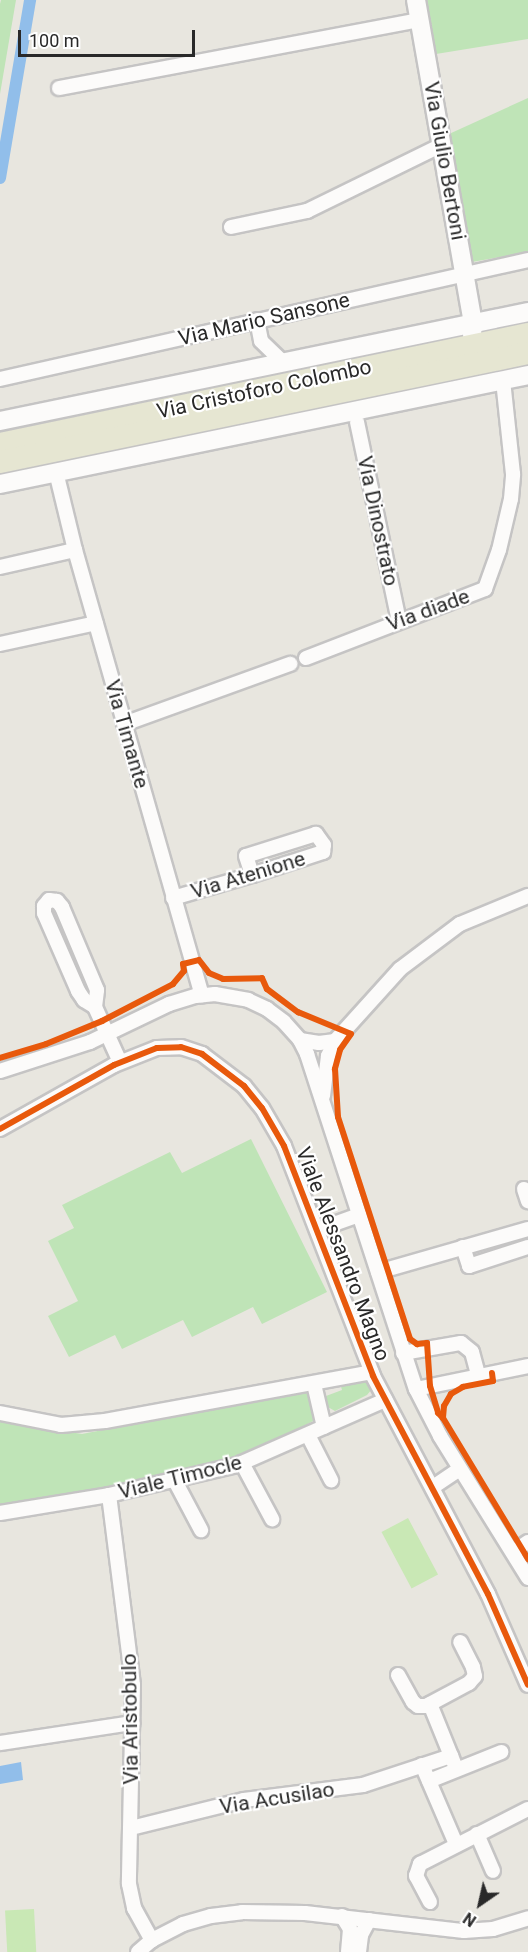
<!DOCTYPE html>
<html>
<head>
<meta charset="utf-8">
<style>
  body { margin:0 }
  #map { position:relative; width:528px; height:1952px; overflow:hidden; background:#e8e6df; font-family:Roboto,sans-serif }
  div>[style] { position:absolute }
  .green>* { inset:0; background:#bfe4b7 }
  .pitch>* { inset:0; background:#c9e8b5; transform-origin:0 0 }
  .water>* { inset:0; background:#91beea }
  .canal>* { height:12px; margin:-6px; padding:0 6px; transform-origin:6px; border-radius:6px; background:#91beea }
  .roads { filter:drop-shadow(2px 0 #c5c4c4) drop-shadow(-2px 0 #c5c4c4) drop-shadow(0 2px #c5c4c4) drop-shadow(0 -2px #c5c4c4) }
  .minor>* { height:14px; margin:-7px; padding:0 7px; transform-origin:7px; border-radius:7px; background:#fcfbfa }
  .tertiary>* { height:18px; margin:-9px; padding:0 9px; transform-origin:9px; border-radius:9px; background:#fcfbfa }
  .primary>* { height:22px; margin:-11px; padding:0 11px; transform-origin:11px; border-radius:11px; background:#e6e6d2 }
  .cycleway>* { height:6px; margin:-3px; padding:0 3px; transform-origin:3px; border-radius:3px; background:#e8590c }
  span { translate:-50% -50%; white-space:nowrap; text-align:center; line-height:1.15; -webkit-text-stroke:4.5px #fff; paint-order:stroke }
  .street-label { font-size:21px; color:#292929 }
  .north { position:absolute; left:450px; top:1874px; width:60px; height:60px; -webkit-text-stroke:4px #fff; paint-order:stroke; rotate:214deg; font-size:16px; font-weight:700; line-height:24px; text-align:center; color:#292929 }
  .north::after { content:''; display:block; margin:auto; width:21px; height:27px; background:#292929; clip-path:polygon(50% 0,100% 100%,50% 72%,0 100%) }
  .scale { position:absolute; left:18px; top:30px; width:177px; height:27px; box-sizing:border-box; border:3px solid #292929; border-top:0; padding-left:8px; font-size:18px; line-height:21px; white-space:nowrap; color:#292929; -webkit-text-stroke:4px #fff; paint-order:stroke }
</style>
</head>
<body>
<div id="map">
  <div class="green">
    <div style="clip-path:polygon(1px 0,16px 0,0 94px,0 4px)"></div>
    <div style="clip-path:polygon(427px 0,528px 0,528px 39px,436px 54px)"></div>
    <div style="clip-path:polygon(528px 98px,528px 252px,472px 262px,449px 134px)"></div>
    <div style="clip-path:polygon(251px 1139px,327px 1292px,262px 1324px,253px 1307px,192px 1337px,183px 1320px,122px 1349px,115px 1335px,69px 1357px,48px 1316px,78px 1301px,48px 1241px,74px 1228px,62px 1205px,170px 1152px,182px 1173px)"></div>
    <div style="clip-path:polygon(367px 1378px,372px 1389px,367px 1395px,335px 1411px,326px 1406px,326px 1396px,342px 1390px,340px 1383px)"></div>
    <div style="clip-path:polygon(304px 1391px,311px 1397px,315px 1420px,257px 1451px,229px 1461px,0 1509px,0 1421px,82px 1434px)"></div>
  </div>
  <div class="pitch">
    <div style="left:408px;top:1518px;width:64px;height:30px;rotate:62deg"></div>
    <div style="left:34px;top:1909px;width:43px;height:29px;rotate:87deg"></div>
  </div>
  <div class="water">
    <div style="clip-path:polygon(21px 1762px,23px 1780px,0 1784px,0 1766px)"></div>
  </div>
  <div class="canal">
    <div style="left:0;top:178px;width:181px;rotate:-80.4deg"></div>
  </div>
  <div class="roads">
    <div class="minor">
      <div style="left:59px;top:88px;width:367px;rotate:-10.7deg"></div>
      <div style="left:231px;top:227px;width:78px;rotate:-11.9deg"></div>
      <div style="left:307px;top:211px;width:150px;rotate:-26.1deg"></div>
      <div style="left:257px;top:320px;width:21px;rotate:79deg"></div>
      <div style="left:261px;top:341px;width:30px;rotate:44deg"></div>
      <div style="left:0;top:379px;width:541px;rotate:-12.7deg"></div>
      <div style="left:357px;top:422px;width:203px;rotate:78.1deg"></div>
      <div style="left:56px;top:472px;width:80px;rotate:76.3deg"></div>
      <div style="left:75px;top:550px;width:463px;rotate:74.1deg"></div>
      <div style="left:0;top:567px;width:77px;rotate:-12.8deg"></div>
      <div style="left:0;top:644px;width:98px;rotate:-12.3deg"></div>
      <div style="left:306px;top:658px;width:192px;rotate:-21.1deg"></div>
      <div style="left:485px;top:589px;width:41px;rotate:-70.3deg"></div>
      <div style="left:499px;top:550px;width:52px;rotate:-76.8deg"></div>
      <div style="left:511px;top:499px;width:25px;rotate:-85deg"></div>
      <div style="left:513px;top:474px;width:95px;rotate:-96.1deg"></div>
      <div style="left:124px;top:724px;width:177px;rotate:-19.9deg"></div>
      <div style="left:173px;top:898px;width:82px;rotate:-16.2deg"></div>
      <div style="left:252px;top:875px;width:75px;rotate:-17.9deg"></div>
      <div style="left:323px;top:852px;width:7px;rotate:-82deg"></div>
      <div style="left:324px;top:845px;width:14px;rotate:-126deg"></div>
      <div style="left:316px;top:834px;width:73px;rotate:162.6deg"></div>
      <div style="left:246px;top:856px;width:20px;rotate:72deg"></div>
      <div style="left:95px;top:1007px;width:17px;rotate:-83deg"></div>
      <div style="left:97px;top:990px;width:90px;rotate:-112.9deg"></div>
      <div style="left:62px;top:907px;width:8px;rotate:-130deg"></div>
      <div style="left:57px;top:901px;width:8px;rotate:-173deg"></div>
      <div style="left:49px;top:900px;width:8px;rotate:130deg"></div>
      <div style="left:44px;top:906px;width:7px;rotate:90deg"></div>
      <div style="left:44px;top:913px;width:85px;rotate:66.4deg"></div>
      <div style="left:78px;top:991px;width:11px;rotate:56deg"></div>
      <div style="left:84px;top:1000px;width:13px;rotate:32deg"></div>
      <div style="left:95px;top:1007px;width:60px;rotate:65.6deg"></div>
      <div style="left:300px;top:1040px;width:19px;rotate:9deg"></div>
      <div style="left:319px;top:1043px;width:16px;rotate:-7deg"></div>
      <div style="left:335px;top:1041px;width:17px;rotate:115deg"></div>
      <div style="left:328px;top:1056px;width:40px;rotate:97.1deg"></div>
      <div style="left:335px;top:1041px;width:97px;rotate:-47.9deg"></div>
      <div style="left:400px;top:969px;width:75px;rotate:-36.9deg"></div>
      <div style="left:460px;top:924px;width:74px;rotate:-22.4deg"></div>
      <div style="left:0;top:1071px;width:95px;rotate:-17.9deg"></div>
      <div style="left:90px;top:1042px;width:88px;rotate:-25.7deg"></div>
      <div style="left:169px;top:1004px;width:28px;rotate:-17deg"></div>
      <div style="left:196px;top:996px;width:19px;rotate:-6deg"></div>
      <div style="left:215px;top:994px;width:34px;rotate:10deg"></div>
      <div style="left:248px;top:1000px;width:21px;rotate:25deg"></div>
      <div style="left:267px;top:1009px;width:21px;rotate:37deg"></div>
      <div style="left:284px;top:1022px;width:24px;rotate:48deg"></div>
      <div style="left:300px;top:1040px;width:16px;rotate:63deg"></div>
      <div style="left:307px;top:1054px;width:352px;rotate:72deg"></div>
      <div style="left:416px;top:1389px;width:53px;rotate:62.9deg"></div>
      <div style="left:440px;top:1436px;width:167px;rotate:58.2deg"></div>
      <div style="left:0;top:1129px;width:131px;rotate:-29.3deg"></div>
      <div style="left:114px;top:1065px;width:46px;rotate:-21.6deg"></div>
      <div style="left:157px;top:1048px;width:24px;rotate:-2deg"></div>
      <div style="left:181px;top:1047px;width:22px;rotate:18deg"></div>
      <div style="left:202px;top:1054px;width:53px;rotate:37.3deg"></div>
      <div style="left:244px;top:1086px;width:28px;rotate:51deg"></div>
      <div style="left:262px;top:1108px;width:44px;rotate:59.9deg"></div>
      <div style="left:284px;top:1146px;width:247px;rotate:68.8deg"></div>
      <div style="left:373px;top:1376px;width:246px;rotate:62.2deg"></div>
      <div style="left:488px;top:1594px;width:99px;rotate:66.3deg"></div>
      <div style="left:524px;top:1189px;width:13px;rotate:72deg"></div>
      <div style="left:317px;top:1230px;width:45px;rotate:-19.7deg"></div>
      <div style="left:463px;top:1247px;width:20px;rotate:72deg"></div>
      <div style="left:469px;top:1266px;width:62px;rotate:-17.9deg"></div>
      <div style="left:378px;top:1272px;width:156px;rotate:-16deg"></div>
      <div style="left:403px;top:1353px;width:59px;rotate:-9.8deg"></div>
      <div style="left:461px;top:1343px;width:14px;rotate:39deg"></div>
      <div style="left:472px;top:1352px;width:24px;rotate:75deg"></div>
      <div style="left:314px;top:1384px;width:44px;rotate:76.9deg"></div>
      <div style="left:416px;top:1389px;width:114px;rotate:-11.6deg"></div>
      <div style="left:0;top:1413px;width:62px;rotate:11.1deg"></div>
      <div style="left:61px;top:1425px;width:44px;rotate:-5.2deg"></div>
      <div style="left:105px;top:1421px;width:271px;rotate:-10.4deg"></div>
      <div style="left:308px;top:1435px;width:51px;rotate:62.9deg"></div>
      <div style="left:242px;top:1463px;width:64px;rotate:61.8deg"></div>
      <div style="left:174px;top:1479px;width:58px;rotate:62.1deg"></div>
      <div style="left:433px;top:1487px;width:32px;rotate:-34deg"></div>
      <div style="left:109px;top:1495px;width:192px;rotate:82.8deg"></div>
      <div style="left:133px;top:1685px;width:199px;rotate:91.2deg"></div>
      <div style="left:129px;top:1884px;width:25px;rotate:78deg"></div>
      <div style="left:134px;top:1908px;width:37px;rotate:61deg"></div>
      <div style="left:0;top:1513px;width:110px;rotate:-9.4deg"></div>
      <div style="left:109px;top:1495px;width:131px;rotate:-13.2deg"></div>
      <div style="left:237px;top:1465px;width:162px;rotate:-23.7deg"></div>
      <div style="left:513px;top:1552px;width:18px;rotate:-34deg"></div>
      <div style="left:398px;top:1675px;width:31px;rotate:61deg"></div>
      <div style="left:413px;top:1702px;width:6px;rotate:39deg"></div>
      <div style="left:418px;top:1706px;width:8px"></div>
      <div style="left:426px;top:1706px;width:49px;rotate:-28.1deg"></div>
      <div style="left:469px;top:1683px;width:9px;rotate:-49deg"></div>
      <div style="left:475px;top:1676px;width:9px;rotate:-103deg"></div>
      <div style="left:473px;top:1667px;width:28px;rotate:-117deg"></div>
      <div style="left:430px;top:1704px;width:64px;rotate:67.9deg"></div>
      <div style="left:0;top:1743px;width:134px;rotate:-8.6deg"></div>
      <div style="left:422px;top:1765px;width:86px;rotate:66.7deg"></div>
      <div style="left:429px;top:1781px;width:78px;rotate:-21.9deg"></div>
      <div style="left:131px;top:1828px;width:116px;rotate:-13.9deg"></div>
      <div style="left:244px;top:1800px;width:120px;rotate:-7.2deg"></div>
      <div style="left:363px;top:1785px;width:93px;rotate:-18.2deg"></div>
      <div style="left:477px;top:1834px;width:40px;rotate:66.6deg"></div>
      <div style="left:430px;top:1902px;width:30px;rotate:-118deg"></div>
      <div style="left:416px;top:1876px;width:13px;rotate:-72deg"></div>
      <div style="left:420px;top:1864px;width:121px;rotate:-27deg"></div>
      <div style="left:342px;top:1916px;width:15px;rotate:58deg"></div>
      <div style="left:350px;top:1929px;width:23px;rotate:95deg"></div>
      <div style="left:138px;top:1952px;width:18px;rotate:-41deg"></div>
      <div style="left:152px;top:1940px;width:35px;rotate:-27deg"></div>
      <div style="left:183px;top:1924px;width:29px;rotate:-16deg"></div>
      <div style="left:211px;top:1916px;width:31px;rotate:-7deg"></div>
      <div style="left:242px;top:1912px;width:63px;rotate:0.9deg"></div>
      <div style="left:305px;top:1913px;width:160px;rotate:6.5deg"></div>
      <div style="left:464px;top:1931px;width:29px;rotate:-4deg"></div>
      <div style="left:493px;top:1929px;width:37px;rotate:-17deg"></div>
      <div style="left:359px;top:1952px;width:17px;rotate:-83deg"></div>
      <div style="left:361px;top:1935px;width:17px;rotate:-62deg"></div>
    </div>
    <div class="tertiary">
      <div style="left:416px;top:0;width:328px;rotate:80deg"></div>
      <div style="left:473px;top:323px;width:12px;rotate:95deg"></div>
      <div style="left:0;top:421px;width:539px;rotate:-11.66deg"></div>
      <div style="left:0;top:484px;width:539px;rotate:-11.66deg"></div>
    </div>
    <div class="primary">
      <div style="left:0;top:444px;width:539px;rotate:-11.77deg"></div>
      <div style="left:0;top:462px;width:539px;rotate:-11.66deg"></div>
    </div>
  </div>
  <div class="cycleway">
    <div style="left:0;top:1058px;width:48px;rotate:-16.9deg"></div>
    <div style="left:46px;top:1044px;width:61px;rotate:-22.3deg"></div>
    <div style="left:102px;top:1021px;width:80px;rotate:-27.5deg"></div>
    <div style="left:173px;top:984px;width:17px;rotate:-50deg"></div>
    <div style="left:184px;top:971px;width:7px;rotate:-98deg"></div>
    <div style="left:183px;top:964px;width:16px;rotate:-14deg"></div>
    <div style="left:199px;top:960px;width:16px;rotate:52deg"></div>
    <div style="left:209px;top:973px;width:15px;rotate:23deg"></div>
    <div style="left:223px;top:979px;width:39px;rotate:-1deg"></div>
    <div style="left:262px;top:978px;width:12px;rotate:66deg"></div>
    <div style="left:267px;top:989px;width:39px;rotate:37deg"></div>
    <div style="left:298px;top:1012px;width:57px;rotate:22.5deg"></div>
    <div style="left:351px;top:1034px;width:19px;rotate:125deg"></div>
    <div style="left:340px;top:1050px;width:20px;rotate:105deg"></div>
    <div style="left:335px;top:1069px;width:48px;rotate:86.4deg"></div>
    <div style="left:338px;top:1117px;width:233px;rotate:72deg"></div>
    <div style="left:410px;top:1339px;width:9px;rotate:36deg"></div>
    <div style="left:417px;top:1344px;width:10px;rotate:-6deg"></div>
    <div style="left:427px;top:1343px;width:43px;rotate:86deg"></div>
    <div style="left:430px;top:1386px;width:28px;rotate:73deg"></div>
    <div style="left:438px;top:1413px;width:7px;rotate:45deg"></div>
    <div style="left:0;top:1129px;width:131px;rotate:-29.3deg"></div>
    <div style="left:114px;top:1065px;width:46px;rotate:-21.6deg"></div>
    <div style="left:157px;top:1048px;width:24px;rotate:-2deg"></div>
    <div style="left:181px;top:1047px;width:22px;rotate:18deg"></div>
    <div style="left:202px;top:1054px;width:53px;rotate:37.3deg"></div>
    <div style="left:244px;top:1086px;width:28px;rotate:51deg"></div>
    <div style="left:262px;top:1108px;width:44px;rotate:59.9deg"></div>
    <div style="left:284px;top:1146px;width:247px;rotate:68.8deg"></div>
    <div style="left:373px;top:1376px;width:246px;rotate:62.2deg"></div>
    <div style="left:488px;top:1594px;width:99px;rotate:66.3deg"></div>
    <div style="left:492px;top:1373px;width:8px;rotate:83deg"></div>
    <div style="left:493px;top:1381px;width:31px;rotate:169deg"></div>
    <div style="left:463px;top:1387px;width:14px;rotate:150deg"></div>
    <div style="left:451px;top:1394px;width:14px;rotate:120deg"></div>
    <div style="left:444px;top:1406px;width:12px;rotate:95deg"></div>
    <div style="left:443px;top:1418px;width:165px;rotate:58.9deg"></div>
  </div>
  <div class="street-label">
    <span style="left:445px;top:161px;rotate:80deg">Via Giulio Bertoni</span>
    <span style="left:264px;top:319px;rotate:-13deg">Via Mario Sansone</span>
    <span style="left:264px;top:389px;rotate:-12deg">Via Cristoforo Colombo</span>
    <span style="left:378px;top:521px;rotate:78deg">Via Dinostrato</span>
    <span style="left:428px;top:610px;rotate:-20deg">Via diade</span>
    <span style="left:127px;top:734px;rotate:74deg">Via Timante</span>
    <span style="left:248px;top:875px;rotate:-17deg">Via Atenione</span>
    <span style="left:343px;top:1254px;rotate:69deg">Viale Alessandro Magno</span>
    <span style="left:180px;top:1477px;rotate:-14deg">Viale Timocle</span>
    <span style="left:130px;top:1719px;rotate:-91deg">Via Aristobulo</span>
    <span style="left:277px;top:1798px;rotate:-9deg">Via Acusilao</span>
  </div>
  <div class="north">N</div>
  <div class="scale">100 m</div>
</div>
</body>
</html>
